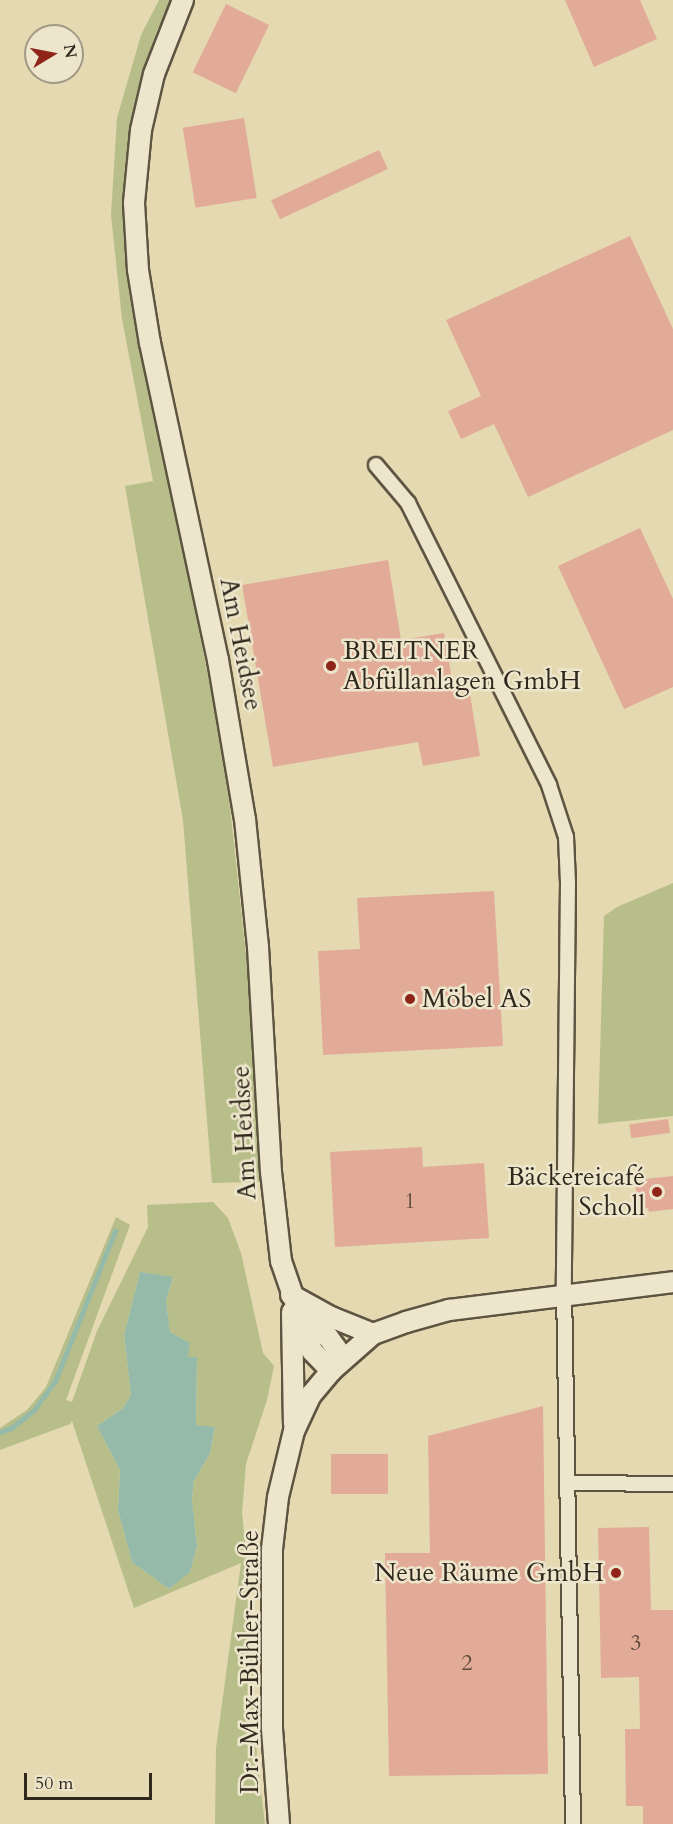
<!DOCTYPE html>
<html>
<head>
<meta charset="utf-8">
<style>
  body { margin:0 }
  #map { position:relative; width:673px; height:1824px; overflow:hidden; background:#e4d9b1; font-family:Cardo,serif }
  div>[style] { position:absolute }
  .green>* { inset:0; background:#b7be89 }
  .water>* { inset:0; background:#96baa9 }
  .stream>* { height:5px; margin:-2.5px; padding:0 2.5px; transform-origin:2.5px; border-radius:2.5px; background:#96baa9 }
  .building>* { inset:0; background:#e2ab97; transform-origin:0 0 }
  .roads { filter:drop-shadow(2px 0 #5e5442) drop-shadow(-2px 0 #5e5442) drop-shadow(0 2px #5e5442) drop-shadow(0 -2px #5e5442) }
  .street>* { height:14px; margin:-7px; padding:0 7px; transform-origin:7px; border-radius:7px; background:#ede6cc }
  .secondary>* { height:20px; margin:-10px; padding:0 10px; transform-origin:10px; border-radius:10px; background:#ede6cc }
  .dots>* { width:16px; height:16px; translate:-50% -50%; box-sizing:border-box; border:3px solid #ede6cc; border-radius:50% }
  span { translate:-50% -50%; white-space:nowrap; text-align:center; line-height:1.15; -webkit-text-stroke:5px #ede6cc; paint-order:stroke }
  .number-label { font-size:22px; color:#5d493c }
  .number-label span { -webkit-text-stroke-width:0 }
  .street-label { font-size:26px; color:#31281d }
  .poi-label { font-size:26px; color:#31281d }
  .left { translate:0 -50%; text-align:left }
  .right { translate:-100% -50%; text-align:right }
  .north { position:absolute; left:24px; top:24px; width:60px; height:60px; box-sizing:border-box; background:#ede6cc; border:2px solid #a29a86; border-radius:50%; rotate:80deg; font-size:16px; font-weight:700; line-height:24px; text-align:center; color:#31281d }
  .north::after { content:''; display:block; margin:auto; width:21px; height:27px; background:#8f2418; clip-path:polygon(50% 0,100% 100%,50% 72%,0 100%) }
  .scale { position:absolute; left:24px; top:1773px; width:128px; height:27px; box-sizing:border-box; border:3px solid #31281d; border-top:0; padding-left:8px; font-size:18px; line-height:21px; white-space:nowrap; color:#31281d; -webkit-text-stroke:4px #ede6cc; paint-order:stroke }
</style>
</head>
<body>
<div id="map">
  <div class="green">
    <div style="clip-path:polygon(159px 0,173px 0,157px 30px,137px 96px,125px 166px,123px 225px,127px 278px,211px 690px,230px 807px,255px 1038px,261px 1182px,212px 1183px,183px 820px,125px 486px,153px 481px,122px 319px,111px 215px,117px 118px,141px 35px)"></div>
    <div style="clip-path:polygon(673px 883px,673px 1116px,598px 1124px,604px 916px,617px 907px)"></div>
    <div style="clip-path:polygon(evenodd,213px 1202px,228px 1218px,241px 1253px,263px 1353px,274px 1366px,267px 1400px,246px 1464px,242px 1513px,248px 1571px,257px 1758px,265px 1824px,215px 1824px,216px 1748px,241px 1563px,134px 1608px,72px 1421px,70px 1424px,0 1450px,0 1428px,27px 1410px,46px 1387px,116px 1217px,130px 1225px,66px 1400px,72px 1402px,97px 1331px,148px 1227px,147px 1205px,213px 1202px,140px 1272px,173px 1278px,166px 1301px,170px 1332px,190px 1343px,187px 1357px,197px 1358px,196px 1425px,215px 1428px,210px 1453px,194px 1481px,192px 1499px,197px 1546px,190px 1571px,169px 1589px,132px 1562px,118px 1510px,120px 1470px,97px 1426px,123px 1408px,131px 1395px,124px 1335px,140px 1272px)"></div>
  </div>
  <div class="water">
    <div style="clip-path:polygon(140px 1272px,173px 1277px,166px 1301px,170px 1332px,190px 1343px,188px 1357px,197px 1357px,196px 1425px,215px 1427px,210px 1453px,194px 1481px,192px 1499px,197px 1546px,190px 1572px,169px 1589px,132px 1562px,118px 1510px,120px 1470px,97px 1426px,123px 1408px,131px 1395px,124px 1335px)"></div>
  </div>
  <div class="stream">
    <div style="left:0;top:1432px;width:12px;rotate:-20deg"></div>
    <div style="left:11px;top:1428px;width:29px;rotate:-38deg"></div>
    <div style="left:34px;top:1410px;width:36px;rotate:-54deg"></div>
    <div style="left:55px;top:1381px;width:162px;rotate:-68.2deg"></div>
  </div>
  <div class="building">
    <div style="clip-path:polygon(565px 0,640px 0,657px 39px,594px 67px)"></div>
    <div style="left:226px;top:4px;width:48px;height:76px;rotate:26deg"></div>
    <div style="left:244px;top:118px;width:81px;height:62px;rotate:81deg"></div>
    <div style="left:379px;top:150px;width:21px;height:119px;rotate:65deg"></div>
    <div style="clip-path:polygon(630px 236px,673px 329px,673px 430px,528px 497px,494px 424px,461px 439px,448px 411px,481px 396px,446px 320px)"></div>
    <div style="clip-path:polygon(640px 528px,673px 599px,673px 687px,624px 709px,558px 566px)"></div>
    <div style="clip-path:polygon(388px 560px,401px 640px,444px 633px,453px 685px,468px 682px,480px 756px,423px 766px,418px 742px,273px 767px,242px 585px)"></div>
    <div style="clip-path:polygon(494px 891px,503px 1046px,323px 1055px,318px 951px,360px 949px,357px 898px)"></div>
    <div style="left:668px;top:1119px;width:14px;height:39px;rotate:82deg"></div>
    <div style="clip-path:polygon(422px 1147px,423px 1167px,484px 1163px,489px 1238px,335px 1247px,330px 1152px)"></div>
    <div style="clip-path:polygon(673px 1176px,673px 1209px,649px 1212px,648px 1208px,638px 1209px,635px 1180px)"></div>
    <div style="clip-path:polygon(543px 1406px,548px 1774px,389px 1776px,385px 1553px,430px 1553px,428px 1436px)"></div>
    <div style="left:331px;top:1454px;width:57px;height:40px"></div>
    <div style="clip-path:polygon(649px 1527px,651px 1610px,673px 1610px,673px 1824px,643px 1824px,643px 1806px,626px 1806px,625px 1729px,640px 1729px,639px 1677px,601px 1678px,598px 1528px)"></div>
  </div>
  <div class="roads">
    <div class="street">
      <div style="left:376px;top:465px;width:50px;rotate:49.9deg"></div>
      <div style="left:408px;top:503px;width:315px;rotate:63.4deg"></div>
      <div style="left:549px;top:785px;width:55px;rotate:71.9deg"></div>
      <div style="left:566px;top:837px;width:46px;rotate:87.5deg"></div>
      <div style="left:568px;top:883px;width:404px;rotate:90.6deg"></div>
      <div style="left:564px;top:1287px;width:537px;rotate:89.04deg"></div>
      <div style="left:568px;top:1483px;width:105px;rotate:0.5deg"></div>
    </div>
    <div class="secondary">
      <div style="left:183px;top:0;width:79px;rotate:111.4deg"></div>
      <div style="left:154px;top:74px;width:57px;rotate:103.1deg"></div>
      <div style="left:141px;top:130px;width:73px;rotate:95.5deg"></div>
      <div style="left:134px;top:203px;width:67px;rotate:86.6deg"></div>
      <div style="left:138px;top:270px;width:74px;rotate:80.7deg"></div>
      <div style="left:150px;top:343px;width:324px;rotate:77.9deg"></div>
      <div style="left:218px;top:660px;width:161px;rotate:80.4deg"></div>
      <div style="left:245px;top:819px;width:129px;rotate:84.2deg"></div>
      <div style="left:258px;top:947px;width:225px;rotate:86.7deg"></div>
      <div style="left:271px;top:1172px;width:90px;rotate:83.6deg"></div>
      <div style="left:281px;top:1261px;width:95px;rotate:71deg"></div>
      <div style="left:312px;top:1351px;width:28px;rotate:46deg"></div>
      <div style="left:291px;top:1295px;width:46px;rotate:28.8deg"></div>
      <div style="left:331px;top:1317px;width:45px;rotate:22deg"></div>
      <div style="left:301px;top:1311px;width:37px;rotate:44deg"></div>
      <div style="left:328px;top:1337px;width:27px;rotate:54deg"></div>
      <div style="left:292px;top:1312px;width:112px;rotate:89deg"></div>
      <div style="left:279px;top:1824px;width:96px;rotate:-94.2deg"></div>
      <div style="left:272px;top:1728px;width:179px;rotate:-90deg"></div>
      <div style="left:272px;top:1549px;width:52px;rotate:-83.4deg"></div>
      <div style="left:278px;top:1497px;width:68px;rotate:-76.4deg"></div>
      <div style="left:294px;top:1431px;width:40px;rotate:-65deg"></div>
      <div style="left:311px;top:1395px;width:31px;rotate:-50deg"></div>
      <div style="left:331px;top:1371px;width:56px;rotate:-41.4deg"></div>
      <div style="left:373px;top:1334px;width:35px;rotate:-20deg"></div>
      <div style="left:406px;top:1322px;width:45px;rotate:-15.6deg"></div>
      <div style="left:449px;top:1310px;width:226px;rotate:-7.1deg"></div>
    </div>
  </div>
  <div class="dots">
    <div style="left:331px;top:666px;background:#8f2418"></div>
    <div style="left:410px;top:999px;background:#8f2418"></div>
    <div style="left:657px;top:1192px;background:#8f2418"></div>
    <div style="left:616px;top:1573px;background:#8f2418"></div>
  </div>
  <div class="number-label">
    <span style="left:410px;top:1202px">1</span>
    <span style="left:636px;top:1644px">3</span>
    <span style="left:467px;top:1664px">2</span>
  </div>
  <div class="street-label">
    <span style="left:241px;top:644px;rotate:79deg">Am Heidsee</span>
    <span style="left:244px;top:1133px;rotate:-93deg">Am Heidsee</span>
    <span style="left:250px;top:1662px;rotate:-90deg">Dr.-Max-Bühler-Straße</span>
  </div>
  <div class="poi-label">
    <span class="left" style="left:343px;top:666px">BREITNER<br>Abfüllanlagen GmbH</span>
    <span class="left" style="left:422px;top:999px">Möbel AS</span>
    <span class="right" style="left:645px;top:1192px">Bäckereicafé<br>Scholl</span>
    <span class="right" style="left:604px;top:1573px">Neue Räume GmbH</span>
  </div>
  <div class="north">N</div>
  <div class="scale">50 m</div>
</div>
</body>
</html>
